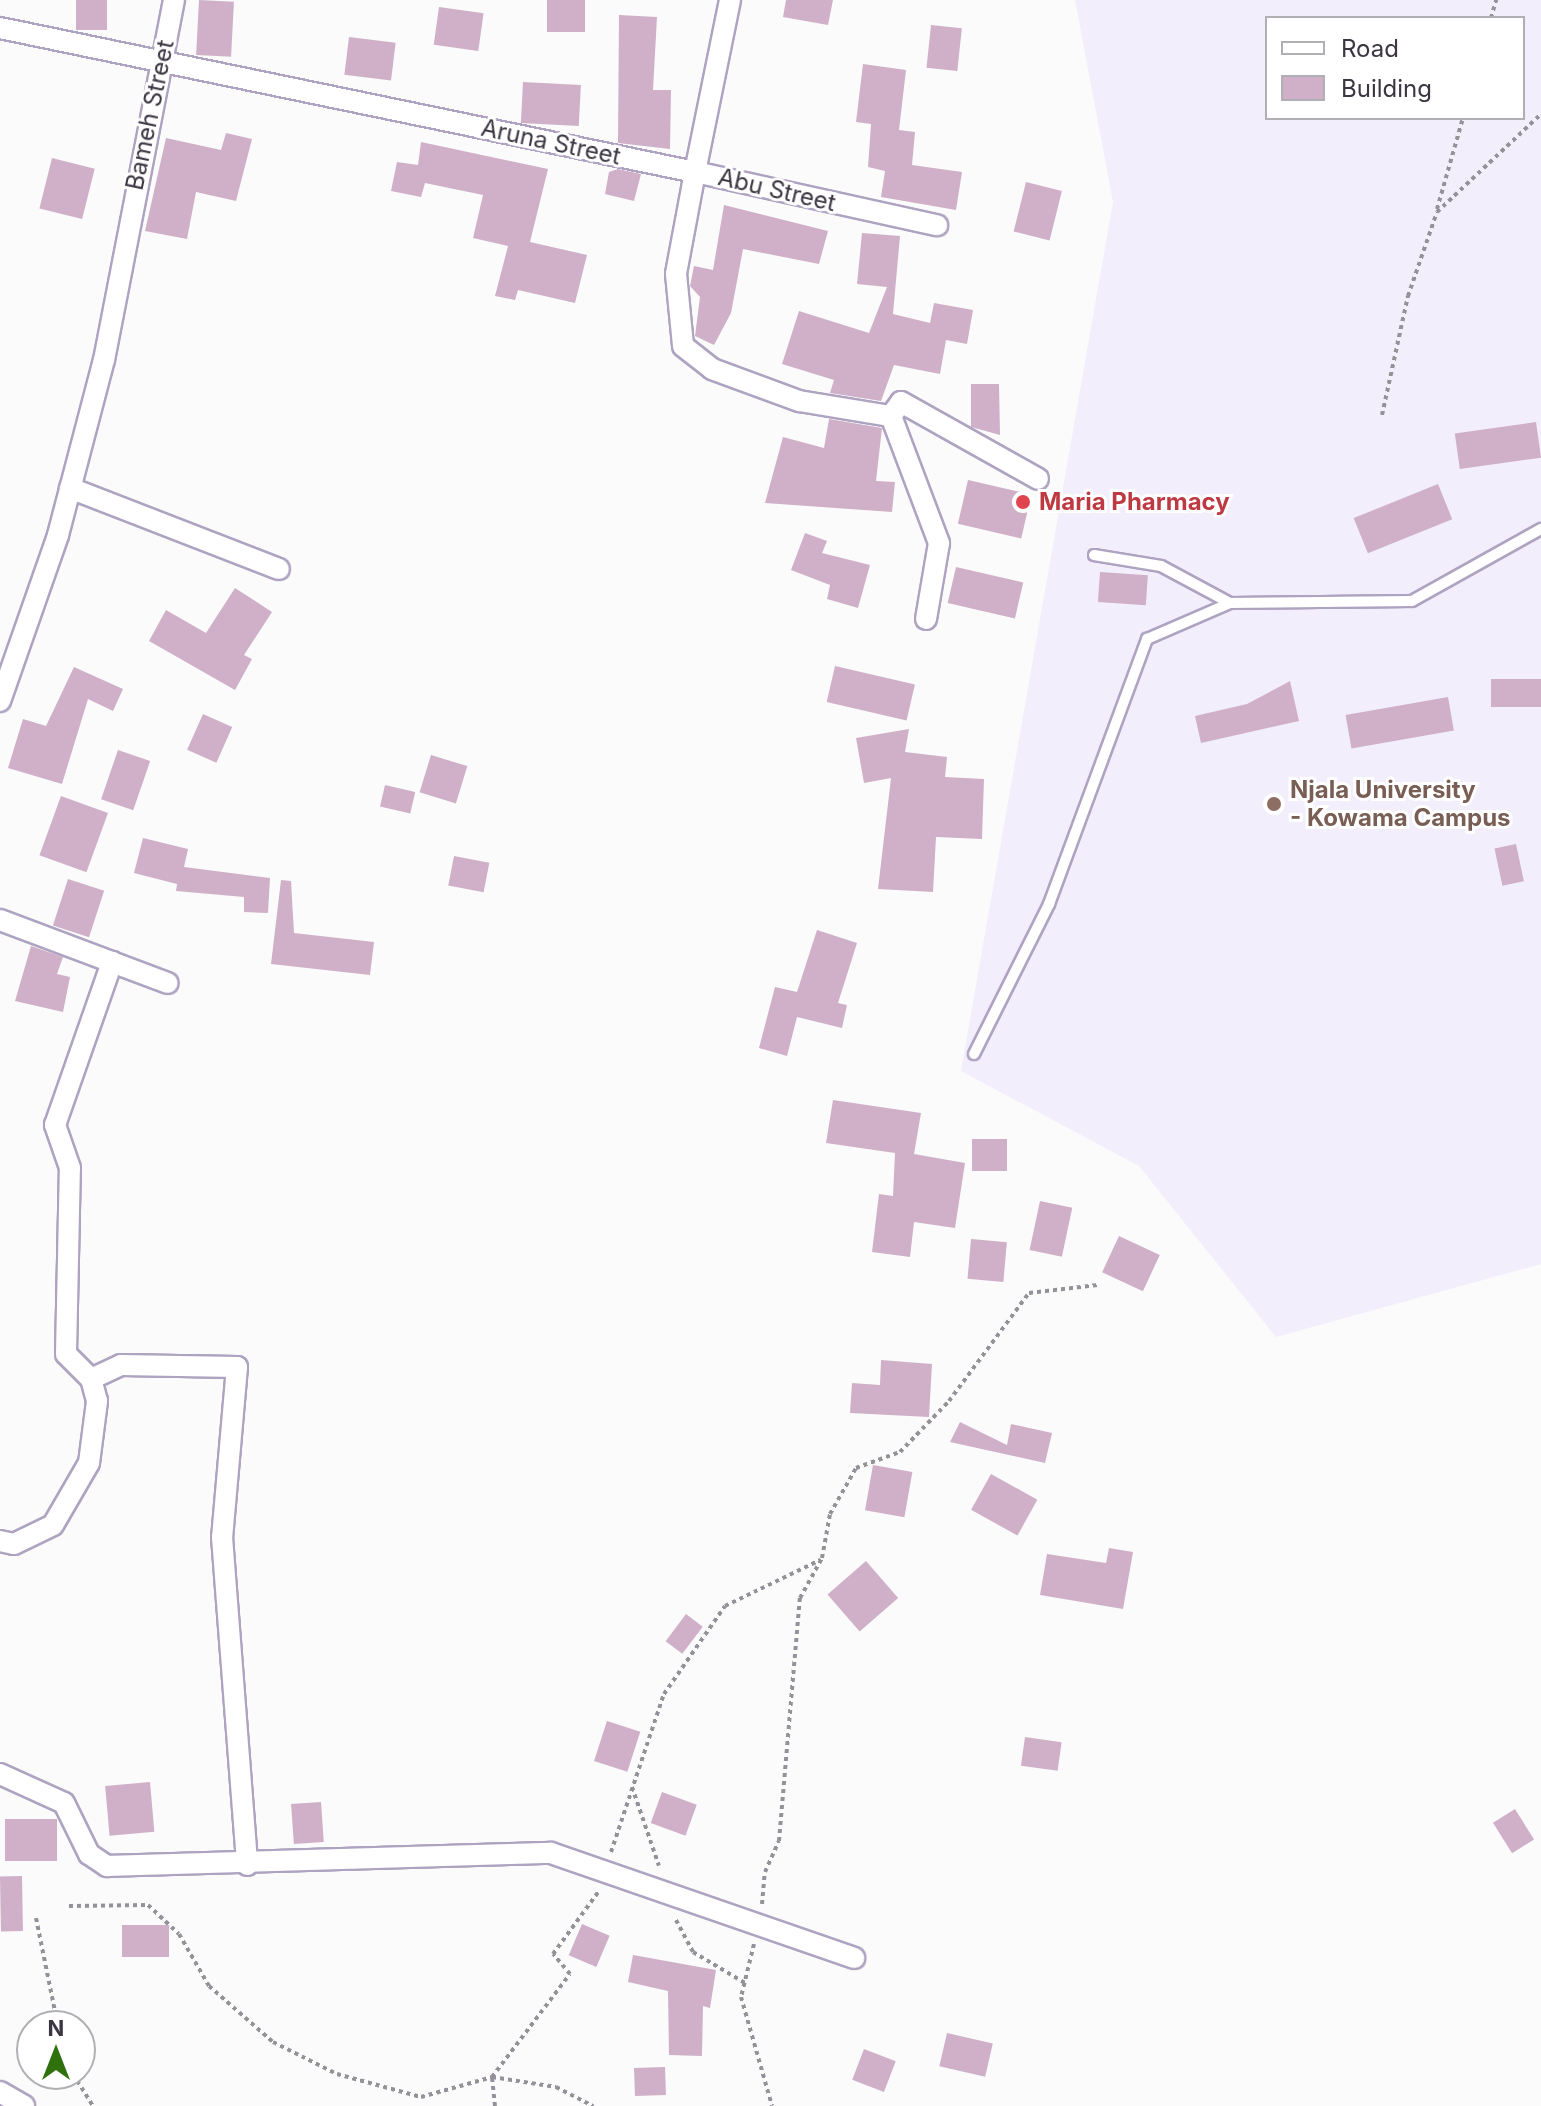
<!DOCTYPE html>
<html>
<head>
<meta charset="utf-8">
<style>
  body { margin:0 }
  #map { position:relative; width:1541px; height:2106px; overflow:hidden; background:#fbfbfb; font-family:Inter,sans-serif }
  div>[style] { position:absolute }
  .education>* { inset:0; background:#f2eefc }
  .building>* { inset:0; background:#cfb0c8; transform-origin:0 0 }
  .path>* { height:4px; margin-top:-2px; transform-origin:0; background:repeating-linear-gradient(90deg,#949298 0 4px,transparent 0 8px) }
  .roads { filter:drop-shadow(2px 0 #aea3c0) drop-shadow(-2px 0 #aea3c0) drop-shadow(0 2px #aea3c0) drop-shadow(0 -2px #aea3c0) }
  .lane>* { height:10px; margin:-5px; padding:0 5px; transform-origin:5px; border-radius:5px; background:#fff }
  .street>* { height:20px; margin:-10px; padding:0 10px; transform-origin:10px; border-radius:10px; background:#fff }
  .dots>* { width:22px; height:22px; translate:-50% -50%; box-sizing:border-box; border:4px solid #fff; border-radius:50% }
  span { translate:-50% -50%; white-space:nowrap; text-align:center; line-height:1.15; -webkit-text-stroke:6px #fff; paint-order:stroke }
  .street-label { font-size:24px; color:#3b3642 }
  .health-label { font-size:24px; color:#be3a42; font-weight:700 }
  .left { translate:0 -50%; text-align:left }
  .education-label { font-size:24px; color:#785e54; font-weight:700 }
  .legend { position:absolute; left:1265px; top:16px; width:260px; height:104px; box-sizing:border-box; background:#fff; border:2px solid #b1afb3; margin:0; padding:10px 14px; list-style:none; font-size:24px; color:#3b3642 }
  .legend li { display:flex; align-items:center; gap:16px; height:40px }
  .legend b { width:40px; border:2px solid #b1afb3 }
  .north { position:absolute; left:16px; top:2010px; width:80px; height:80px; box-sizing:border-box; background:#fff; border:2px solid #b1afb3; border-radius:50%; rotate:0deg; font-size:22px; font-weight:700; line-height:32px; text-align:center; color:#3b3642 }
  .north::after { content:''; display:block; margin:auto; width:28px; height:36px; background:#2f710d; clip-path:polygon(50% 0,100% 100%,50% 72%,0 100%) }
</style>
</head>
<body>
<div id="map">
  <div class="education">
    <div style="clip-path:polygon(evenodd,1075px 0,1541px 0,1541px 1264px,1276px 1337px,1139px 1166px,961px 1071px,1113px 202px,1075px 0,1267px 18px,1523px 18px,1523px 118px,1267px 118px,1267px 18px)"></div>
  </div>
  <div class="building">
    <div style="left:76px;top:0;width:31px;height:30px"></div>
    <div style="left:199px;top:0;width:35px;height:55px;rotate:3deg"></div>
    <div style="left:547px;top:0;width:38px;height:32px"></div>
    <div style="clip-path:polygon(786px 0,833px 0,828px 25px,783px 17px)"></div>
    <div style="left:439px;top:7px;width:45px;height:38px;rotate:8deg"></div>
    <div style="clip-path:polygon(619px 15px,657px 17px,653px 90px,671px 90px,670px 149px,618px 143px)"></div>
    <div style="left:931px;top:25px;width:31px;height:43px;rotate:6deg"></div>
    <div style="left:349px;top:37px;width:47px;height:38px;rotate:7deg"></div>
    <div style="clip-path:polygon(863px 64px,906px 70px,899px 130px,915px 132px,912px 165px,962px 172px,956px 210px,881px 197px,885px 171px,868px 167px,871px 124px,856px 122px)"></div>
    <div style="left:523px;top:82px;width:58px;height:41px;rotate:3deg"></div>
    <div style="clip-path:polygon(226px 133px,252px 139px,236px 201px,196px 192px,187px 239px,145px 231px,166px 138px,221px 150px)"></div>
    <div style="clip-path:polygon(421px 142px,548px 169px,530px 242px,587px 255px,575px 303px,518px 290px,515px 300px,495px 296px,508px 246px,473px 238px,483px 195px,425px 183px,421px 197px,391px 191px,397px 162px,418px 165px)"></div>
    <div style="left:52px;top:158px;width:44px;height:52px;rotate:14deg"></div>
    <div style="clip-path:polygon(618px 169px,641px 174px,634px 201px,605px 194px,609px 172px)"></div>
    <div style="left:1026px;top:182px;width:37px;height:51px;rotate:14deg"></div>
    <div style="clip-path:polygon(724px 205px,828px 231px,819px 264px,743px 249px,731px 313px,714px 345px,695px 336px,700px 297px,690px 286px,694px 266px,713px 270px)"></div>
    <div style="clip-path:polygon(862px 233px,900px 236px,893px 314px,930px 323px,934px 303px,973px 310px,967px 344px,946px 340px,940px 374px,894px 365px,881px 401px,830px 393px,834px 380px,782px 364px,799px 311px,869px 333px,887px 287px,857px 284px)"></div>
    <div style="clip-path:polygon(971px 384px,999px 384px,1000px 435px,971px 427px)"></div>
    <div style="clip-path:polygon(829px 419px,882px 428px,876px 481px,895px 482px,892px 512px,765px 503px,783px 437px,824px 448px)"></div>
    <div style="left:1536px;top:422px;width:36px;height:82px;rotate:82deg"></div>
    <div style="left:968px;top:480px;width:65px;height:45px;rotate:13deg"></div>
    <div style="left:1438px;top:484px;width:38px;height:91px;rotate:68deg"></div>
    <div style="clip-path:polygon(805px 533px,827px 541px,822px 553px,870px 565px,858px 608px,827px 599px,830px 585px,791px 570px)"></div>
    <div style="left:956px;top:567px;width:69px;height:37px;rotate:13deg"></div>
    <div style="left:1100px;top:572px;width:48px;height:30px;rotate:4deg"></div>
    <div style="clip-path:polygon(235px 588px,272px 612px,244px 655px,252px 659px,235px 690px,149px 641px,166px 610px,206px 633px)"></div>
    <div style="left:835px;top:666px;width:82px;height:37px;rotate:13deg"></div>
    <div style="clip-path:polygon(74px 667px,123px 689px,113px 711px,88px 699px,62px 784px,8px 768px,23px 719px,46px 726px)"></div>
    <div style="left:1541px;top:679px;width:28px;height:50px;rotate:90deg"></div>
    <div style="clip-path:polygon(1290px 681px,1299px 721px,1201px 743px,1195px 716px,1247px 704px)"></div>
    <div style="left:1448px;top:697px;width:34px;height:104px;rotate:80deg"></div>
    <div style="left:203px;top:714px;width:32px;height:39px;rotate:24deg"></div>
    <div style="clip-path:polygon(909px 729px,905px 752px,947px 757px,945px 777px,984px 779px,982px 839px,936px 837px,933px 892px,878px 889px,891px 778px,864px 783px,856px 738px)"></div>
    <div style="left:118px;top:750px;width:34px;height:52px;rotate:19deg"></div>
    <div style="left:431px;top:755px;width:38px;height:39px;rotate:17deg"></div>
    <div style="left:385px;top:785px;width:31px;height:22px;rotate:13deg"></div>
    <div style="left:61px;top:796px;width:50px;height:63px;rotate:20deg"></div>
    <div style="clip-path:polygon(143px 838px,188px 849px,184px 867px,270px 878px,268px 913px,244px 912px,244px 897px,176px 891px,177px 884px,134px 873px)"></div>
    <div style="left:1516px;top:844px;width:38px;height:22px;rotate:78deg"></div>
    <div style="left:454px;top:856px;width:36px;height:30px;rotate:11deg"></div>
    <div style="left:68px;top:879px;width:38px;height:49px;rotate:18deg"></div>
    <div style="clip-path:polygon(281px 880px,291px 881px,294px 933px,374px 942px,370px 975px,271px 964px)"></div>
    <div style="clip-path:polygon(817px 930px,857px 943px,838px 1003px,847px 1005px,842px 1028px,797px 1017px,787px 1056px,759px 1048px,775px 987px,797px 992px)"></div>
    <div style="clip-path:polygon(31px 946px,63px 957px,57px 974px,70px 977px,63px 1012px,15px 1001px)"></div>
    <div style="clip-path:polygon(833px 1100px,921px 1113px,914px 1154px,965px 1163px,955px 1228px,914px 1222px,910px 1257px,872px 1252px,879px 1194px,893px 1196px,895px 1153px,826px 1143px)"></div>
    <div style="left:972px;top:1139px;width:35px;height:32px"></div>
    <div style="left:1040px;top:1201px;width:33px;height:50px;rotate:12deg"></div>
    <div style="left:1119px;top:1236px;width:45px;height:40px;rotate:25deg"></div>
    <div style="left:971px;top:1239px;width:36px;height:40px;rotate:5deg"></div>
    <div style="clip-path:polygon(881px 1360px,932px 1364px,929px 1417px,850px 1413px,852px 1383px,880px 1385px)"></div>
    <div style="clip-path:polygon(960px 1422px,1007px 1445px,1011px 1424px,1052px 1433px,1045px 1463px,950px 1442px)"></div>
    <div style="left:873px;top:1465px;width:40px;height:46px;rotate:10deg"></div>
    <div style="left:991px;top:1474px;width:53px;height:41px;rotate:29deg"></div>
    <div style="clip-path:polygon(1109px 1548px,1133px 1552px,1123px 1609px,1040px 1595px,1047px 1554px,1106px 1563px)"></div>
    <div style="left:866px;top:1561px;width:49px;height:51px;rotate:49deg"></div>
    <div style="left:686px;top:1614px;width:21px;height:34px;rotate:37deg"></div>
    <div style="left:607px;top:1721px;width:35px;height:42px;rotate:18deg"></div>
    <div style="left:1025px;top:1737px;width:37px;height:29px;rotate:8deg"></div>
    <div style="left:150px;top:1782px;width:50px;height:45px;rotate:85deg"></div>
    <div style="left:662px;top:1792px;width:37px;height:33px;rotate:20deg"></div>
    <div style="left:321px;top:1802px;width:40px;height:30px;rotate:86deg"></div>
    <div style="left:1515px;top:1809px;width:36px;height:26px;rotate:58deg"></div>
    <div style="left:5px;top:1819px;width:52px;height:42px"></div>
    <div style="left:22px;top:1876px;width:55px;height:22px;rotate:89deg"></div>
    <div style="left:582px;top:1924px;width:30px;height:34px;rotate:23deg"></div>
    <div style="left:122px;top:1925px;width:47px;height:32px"></div>
    <div style="clip-path:polygon(633px 1955px,716px 1970px,710px 2008px,703px 2006px,702px 2056px,669px 2055px,668px 1991px,628px 1982px)"></div>
    <div style="left:947px;top:2033px;width:47px;height:34px;rotate:13deg"></div>
    <div style="left:864px;top:2049px;width:34px;height:33px;rotate:21deg"></div>
    <div style="left:665px;top:2067px;width:28px;height:31px;rotate:88deg"></div>
  </div>
  <div class="path">
    <div style="left:1491px;top:18px;width:19px;rotate:-74deg"></div>
    <div style="left:1437px;top:209px;width:95px;rotate:-74.1deg"></div>
    <div style="left:1382px;top:415px;width:122px;rotate:-77.7deg"></div>
    <div style="left:1408px;top:296px;width:89px;rotate:-71deg"></div>
    <div style="left:1437px;top:212px;width:143px;rotate:-43.3deg"></div>
    <div style="left:632px;top:1787px;width:83px;rotate:71.1deg"></div>
    <div style="left:611px;top:1852px;width:167px;rotate:-71.5deg"></div>
    <div style="left:664px;top:1694px;width:107px;rotate:-55.3deg"></div>
    <div style="left:725px;top:1606px;width:106px;rotate:-25.8deg"></div>
    <div style="left:762px;top:1904px;width:32px;rotate:-85deg"></div>
    <div style="left:765px;top:1872px;width:34px;rotate:-66deg"></div>
    <div style="left:779px;top:1841px;width:244px;rotate:-85.1deg"></div>
    <div style="left:800px;top:1598px;width:46px;rotate:-61.2deg"></div>
    <div style="left:822px;top:1558px;width:45px;rotate:-79.7deg"></div>
    <div style="left:830px;top:1514px;width:53px;rotate:-60.5deg"></div>
    <div style="left:856px;top:1468px;width:47px;rotate:-20deg"></div>
    <div style="left:900px;top:1452px;width:71px;rotate:-46.1deg"></div>
    <div style="left:949px;top:1401px;width:134px;rotate:-53.5deg"></div>
    <div style="left:1029px;top:1293px;width:69px;rotate:-6.6deg"></div>
    <div style="left:69px;top:1906px;width:79px;rotate:-0.7deg"></div>
    <div style="left:148px;top:1905px;width:42px;rotate:43.1deg"></div>
    <div style="left:179px;top:1934px;width:60px;rotate:60deg"></div>
    <div style="left:209px;top:1986px;width:85px;rotate:41.2deg"></div>
    <div style="left:273px;top:2042px;width:72px;rotate:26.6deg"></div>
    <div style="left:337px;top:2074px;width:87px;rotate:15.3deg"></div>
    <div style="left:421px;top:2097px;width:74px;rotate:-15.7deg"></div>
    <div style="left:492px;top:2077px;width:65px;rotate:8.9deg"></div>
    <div style="left:556px;top:2087px;width:42px;rotate:27.2deg"></div>
    <div style="left:36px;top:1918px;width:110px;rotate:78.5deg"></div>
    <div style="left:676px;top:1920px;width:36px;rotate:62deg"></div>
    <div style="left:693px;top:1952px;width:61px;rotate:30.8deg"></div>
    <div style="left:754px;top:1944px;width:55px;rotate:103.8deg"></div>
    <div style="left:741px;top:1997px;width:113px;rotate:74.1deg"></div>
    <div style="left:73px;top:2074px;width:38px;rotate:58deg"></div>
    <div style="left:495px;top:2106px;width:29px;rotate:-96deg"></div>
    <div style="left:492px;top:2077px;width:129px;rotate:-52.9deg"></div>
    <div style="left:570px;top:1974px;width:26px;rotate:-130deg"></div>
    <div style="left:553px;top:1954px;width:78px;rotate:-53.9deg"></div>
  </div>
  <div class="roads">
    <div class="lane">
      <div style="left:1094px;top:555px;width:68px;rotate:9.3deg"></div>
      <div style="left:1161px;top:566px;width:78px;rotate:28.2deg"></div>
      <div style="left:974px;top:1054px;width:168px;rotate:-63.4deg"></div>
      <div style="left:1049px;top:904px;width:283px;rotate:-69.7deg"></div>
      <div style="left:1147px;top:639px;width:90px;rotate:-23.4deg"></div>
      <div style="left:1230px;top:603px;width:182px;rotate:-0.6deg"></div>
      <div style="left:1412px;top:601px;width:148px;rotate:-29.2deg"></div>
    </div>
    <div class="street">
      <div style="left:730px;top:0;width:176px;rotate:101.5deg"></div>
      <div style="left:695px;top:172px;width:248px;rotate:12.4deg"></div>
      <div style="left:0;top:28px;width:710px;rotate:11.71deg"></div>
      <div style="left:695px;top:172px;width:104px;rotate:100.6deg"></div>
      <div style="left:676px;top:274px;width:72px;rotate:84.4deg"></div>
      <div style="left:683px;top:346px;width:37px;rotate:38deg"></div>
      <div style="left:712px;top:369px;width:93px;rotate:20.2deg"></div>
      <div style="left:799px;top:401px;width:93px;rotate:9.3deg"></div>
      <div style="left:891px;top:416px;width:17px;rotate:-54deg"></div>
      <div style="left:901px;top:402px;width:157px;rotate:29.3deg"></div>
      <div style="left:891px;top:416px;width:136px;rotate:69.3deg"></div>
      <div style="left:939px;top:543px;width:77px;rotate:99.7deg"></div>
      <div style="left:70px;top:488px;width:224px;rotate:21.2deg"></div>
      <div style="left:0;top:701px;width:176px;rotate:-70.7deg"></div>
      <div style="left:58px;top:535px;width:181px;rotate:-75.3deg"></div>
      <div style="left:104px;top:360px;width:367px;rotate:-79deg"></div>
      <div style="left:0;top:920px;width:179px;rotate:20.6deg"></div>
      <div style="left:91px;top:1379px;width:33px;rotate:-25deg"></div>
      <div style="left:121px;top:1365px;width:116px;rotate:1deg"></div>
      <div style="left:237px;top:1367px;width:171px;rotate:95deg"></div>
      <div style="left:222px;top:1537px;width:329px;rotate:85.6deg"></div>
      <div style="left:0;top:1541px;width:14px;rotate:12deg"></div>
      <div style="left:14px;top:1544px;width:43px;rotate:-26deg"></div>
      <div style="left:53px;top:1525px;width:72px;rotate:-59.9deg"></div>
      <div style="left:89px;top:1463px;width:63px;rotate:-82.6deg"></div>
      <div style="left:97px;top:1401px;width:23px;rotate:-105deg"></div>
      <div style="left:91px;top:1379px;width:35px;rotate:-135deg"></div>
      <div style="left:66px;top:1354px;width:186px;rotate:-88.8deg"></div>
      <div style="left:70px;top:1168px;width:46px;rotate:-109.2deg"></div>
      <div style="left:55px;top:1125px;width:173px;rotate:-70.7deg"></div>
      <div style="left:0;top:1774px;width:70px;rotate:24.4deg"></div>
      <div style="left:64px;top:1803px;width:57px;rotate:63.9deg"></div>
      <div style="left:89px;top:1854px;width:22px;rotate:34deg"></div>
      <div style="left:107px;top:1866px;width:444px;rotate:-1.7deg"></div>
      <div style="left:551px;top:1853px;width:321px;rotate:19.1deg"></div>
      <div style="left:0;top:2092px;width:28px;rotate:30deg"></div>
    </div>
  </div>
  <div class="dots">
    <div style="left:1023px;top:502px;background:#e0444e"></div>
    <div style="left:1274px;top:804px;background:#8d6e63"></div>
  </div>
  <div class="street-label">
    <span style="left:150px;top:115px;rotate:-78deg">Bameh Street</span>
    <span style="left:551px;top:142px;rotate:12deg">Aruna Street</span>
    <span style="left:777px;top:190px;rotate:13deg">Abu Street</span>
  </div>
  <div class="health-label">
    <span class="left" style="left:1039px;top:502px">Maria Pharmacy</span>
  </div>
  <div class="education-label">
    <span class="left" style="left:1290px;top:804px">Njala University<br>- Kowama Campus</span>
  </div>
  <ul class="legend">
  <li><b style="height:10px;background:#fff"></b>Road</li>
  <li><b style="height:22px;background:#cfb0c8"></b>Building</li>
  </ul>
  <div class="north">N</div>
</div>
</body>
</html>
